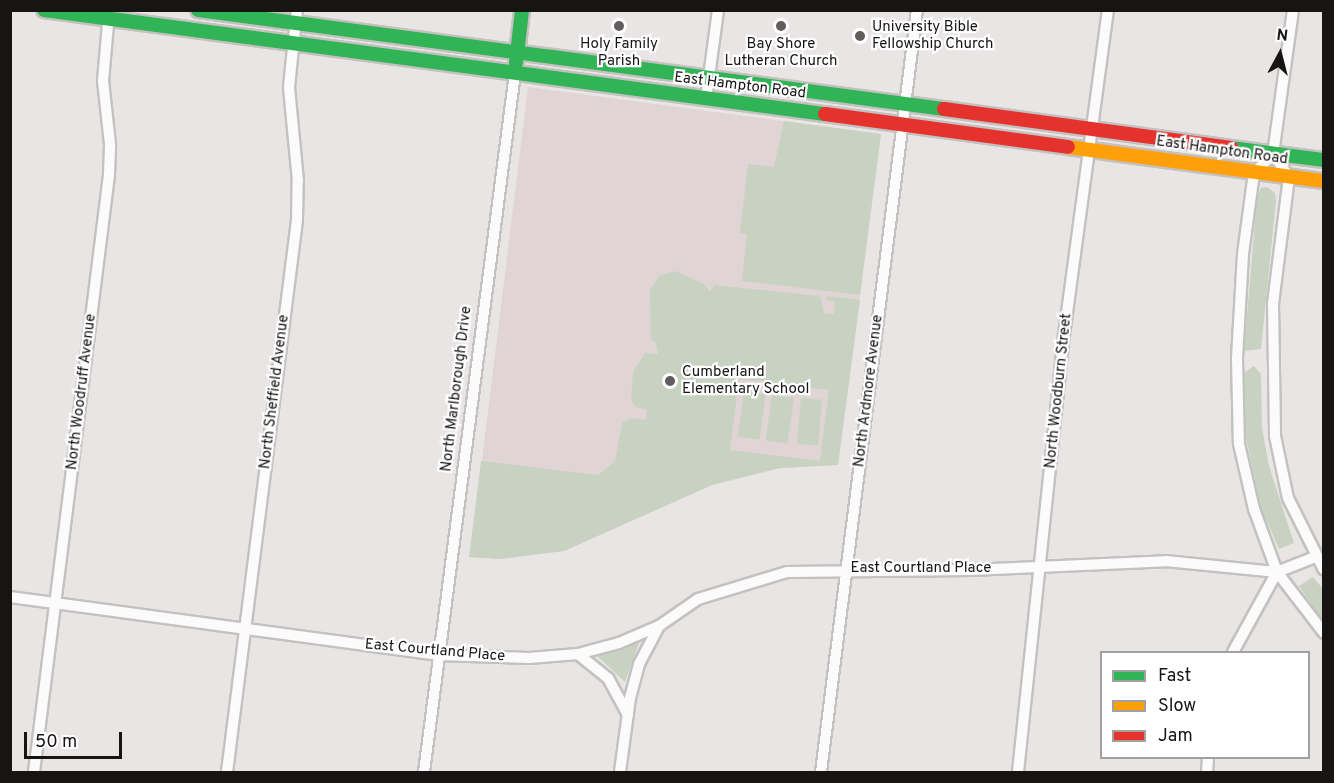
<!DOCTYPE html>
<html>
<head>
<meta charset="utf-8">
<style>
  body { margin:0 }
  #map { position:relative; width:1334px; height:783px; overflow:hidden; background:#eae5e5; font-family:Overpass,sans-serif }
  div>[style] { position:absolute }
  .built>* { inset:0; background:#e0d4d4 }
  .green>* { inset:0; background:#c7d2c0; transform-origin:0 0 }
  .roads { filter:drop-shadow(2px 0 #c4c1c1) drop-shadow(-2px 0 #c4c1c1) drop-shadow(0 2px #c4c1c1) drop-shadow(0 -2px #c4c1c1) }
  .street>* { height:10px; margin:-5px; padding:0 5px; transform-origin:5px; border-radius:5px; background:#fcfbfb }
  .fast>* { height:14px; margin:-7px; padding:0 7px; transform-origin:7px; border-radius:7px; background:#30b455 }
  .slow>* { height:14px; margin:-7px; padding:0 7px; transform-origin:7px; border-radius:7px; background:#ff9f0a }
  .jam>* { height:14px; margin:-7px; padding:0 7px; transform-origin:7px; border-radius:7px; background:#e5322d }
  .dots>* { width:16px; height:16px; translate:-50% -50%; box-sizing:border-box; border:3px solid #fff; border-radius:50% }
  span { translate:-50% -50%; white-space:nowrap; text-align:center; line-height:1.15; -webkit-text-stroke:4.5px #fff; paint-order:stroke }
  .poi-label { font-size:15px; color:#171414 }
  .left { translate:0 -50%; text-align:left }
  .street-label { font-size:15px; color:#171414 }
  .frame { position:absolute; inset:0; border:12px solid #171414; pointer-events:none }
  .legend { position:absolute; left:1100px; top:651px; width:210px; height:108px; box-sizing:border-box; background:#fff; border:2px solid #a2a1a1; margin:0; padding:8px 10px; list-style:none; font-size:18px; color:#171414 }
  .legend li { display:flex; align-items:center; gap:12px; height:30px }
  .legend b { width:30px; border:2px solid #a2a1a1 }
  .north { position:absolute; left:1250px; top:24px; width:60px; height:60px; -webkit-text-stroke:4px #fff; paint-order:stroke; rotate:7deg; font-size:16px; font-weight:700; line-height:24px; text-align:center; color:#171414 }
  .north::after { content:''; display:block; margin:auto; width:21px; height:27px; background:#171414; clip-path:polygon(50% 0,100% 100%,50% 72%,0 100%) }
  .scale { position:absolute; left:24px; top:732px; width:98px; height:27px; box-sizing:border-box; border:3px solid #171414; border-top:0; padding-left:8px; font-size:18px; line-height:21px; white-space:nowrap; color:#171414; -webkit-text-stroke:4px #fff; paint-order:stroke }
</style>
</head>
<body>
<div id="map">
  <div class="built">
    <div style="clip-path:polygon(528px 87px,881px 134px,838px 465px,780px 468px,712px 485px,564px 551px,501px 559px,470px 557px)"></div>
  </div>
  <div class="green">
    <div style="clip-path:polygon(784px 121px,881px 134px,860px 295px,742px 281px,747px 234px,740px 233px,748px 164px,774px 167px)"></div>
    <div style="clip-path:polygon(1267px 187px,1275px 193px,1276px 201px,1261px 349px,1244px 351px,1257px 198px,1261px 188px)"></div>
    <div style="clip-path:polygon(evenodd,675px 271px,704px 284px,710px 292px,714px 285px,820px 296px,824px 313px,834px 314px,835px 301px,827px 300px,827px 296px,860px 300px,838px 465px,780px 468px,712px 485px,564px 551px,501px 559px,469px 557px,481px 461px,598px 475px,615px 461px,622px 423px,631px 418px,646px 420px,647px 410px,635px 407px,631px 399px,633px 372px,645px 353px,658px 354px,656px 343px,651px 339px,650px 290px,659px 276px,675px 271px,739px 379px,829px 390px,820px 461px,730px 450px,739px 379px)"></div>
    <div style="clip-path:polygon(1254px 366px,1261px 374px,1262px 428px,1269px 466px,1294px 543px,1279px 549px,1261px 508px,1245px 434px,1242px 374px)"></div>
    <div style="left:744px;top:391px;width:22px;height:46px;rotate:8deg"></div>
    <div style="left:772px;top:395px;width:22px;height:46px;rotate:8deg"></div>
    <div style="left:801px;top:398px;width:21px;height:46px;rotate:5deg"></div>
    <div style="clip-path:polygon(1313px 577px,1323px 589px,1323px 621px,1299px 586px)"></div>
    <div style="clip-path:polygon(640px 640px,625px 682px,598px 657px,598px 655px)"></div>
  </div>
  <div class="roads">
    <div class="street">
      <div style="left:1293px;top:10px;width:145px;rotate:97.9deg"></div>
      <div style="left:1273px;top:154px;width:24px;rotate:135deg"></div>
      <div style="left:1256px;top:171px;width:9px;rotate:108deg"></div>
      <div style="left:1253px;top:180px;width:75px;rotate:97.7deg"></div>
      <div style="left:1243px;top:254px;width:105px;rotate:93.3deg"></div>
      <div style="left:1237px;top:359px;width:85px;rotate:88.7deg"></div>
      <div style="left:1239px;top:444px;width:67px;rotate:77deg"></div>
      <div style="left:1254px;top:509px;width:67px;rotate:69.9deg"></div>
      <div style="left:1277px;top:572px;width:77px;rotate:52.4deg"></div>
      <div style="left:706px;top:99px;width:90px;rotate:-82.3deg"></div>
      <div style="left:1273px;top:154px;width:28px;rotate:55deg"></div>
      <div style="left:1289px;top:177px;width:128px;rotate:97.2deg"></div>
      <div style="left:1273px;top:304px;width:132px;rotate:89.1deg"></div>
      <div style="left:1275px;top:436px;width:63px;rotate:78.2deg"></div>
      <div style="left:1288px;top:498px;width:80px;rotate:63.4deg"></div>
      <div style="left:10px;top:597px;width:433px;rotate:7.7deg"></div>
      <div style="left:439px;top:655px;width:90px;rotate:1.9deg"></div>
      <div style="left:529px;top:658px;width:49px;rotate:-4.7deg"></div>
      <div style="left:578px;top:654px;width:42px;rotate:-15deg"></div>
      <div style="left:619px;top:643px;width:43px;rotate:-23deg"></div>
      <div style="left:659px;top:626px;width:47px;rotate:-34.7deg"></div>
      <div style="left:698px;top:599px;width:93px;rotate:-16.9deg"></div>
      <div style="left:787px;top:572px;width:184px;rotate:-0.6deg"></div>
      <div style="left:971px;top:570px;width:195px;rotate:-2.6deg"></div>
      <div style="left:1166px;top:561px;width:112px;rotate:5.7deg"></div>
      <div style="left:1233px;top:652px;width:91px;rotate:-61.2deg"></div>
      <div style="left:1277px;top:572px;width:41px;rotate:-21.5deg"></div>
      <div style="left:578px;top:654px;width:38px;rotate:39deg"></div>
      <div style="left:608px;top:678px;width:42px;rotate:61.6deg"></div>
      <div style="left:34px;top:772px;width:602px;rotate:-82.84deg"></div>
      <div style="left:109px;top:175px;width:31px;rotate:-88deg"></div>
      <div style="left:110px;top:144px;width:63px;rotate:-96.3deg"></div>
      <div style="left:103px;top:81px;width:68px;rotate:-85deg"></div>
      <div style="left:227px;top:772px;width:556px;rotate:-82.77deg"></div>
      <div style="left:297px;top:220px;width:39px;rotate:-89deg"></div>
      <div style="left:298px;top:181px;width:94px;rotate:-95.5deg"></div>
      <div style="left:289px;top:87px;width:77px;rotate:-84.1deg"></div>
      <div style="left:424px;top:772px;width:705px;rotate:-82.58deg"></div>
      <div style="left:620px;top:772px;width:75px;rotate:-82.3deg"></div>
      <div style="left:630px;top:698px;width:35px;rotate:-75deg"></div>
      <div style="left:639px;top:664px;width:43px;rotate:-62.2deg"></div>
      <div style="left:821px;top:772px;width:768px;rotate:-82.82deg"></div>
      <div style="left:1018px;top:772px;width:439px;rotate:-84deg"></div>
      <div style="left:1064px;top:335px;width:328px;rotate:-82.3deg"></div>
      <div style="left:1207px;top:772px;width:14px;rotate:-86deg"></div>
    </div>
    <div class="fast">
      <div style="left:44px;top:10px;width:788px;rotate:7.59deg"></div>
      <div style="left:198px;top:10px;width:753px;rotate:7.56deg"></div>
      <div style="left:516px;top:63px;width:53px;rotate:-83.5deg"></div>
      <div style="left:1231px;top:148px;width:94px;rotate:7.4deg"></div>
    </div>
    <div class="slow">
      <div style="left:1068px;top:147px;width:258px;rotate:7.6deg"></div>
    </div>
    <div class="jam">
      <div style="left:944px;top:109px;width:290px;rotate:7.7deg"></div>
      <div style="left:825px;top:114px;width:245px;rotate:7.7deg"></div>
    </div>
  </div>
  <div class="dots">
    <div style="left:619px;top:26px;background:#615d5d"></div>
    <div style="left:781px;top:26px;background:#615d5d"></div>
    <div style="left:860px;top:36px;background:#615d5d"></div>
    <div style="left:670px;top:381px;background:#615d5d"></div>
  </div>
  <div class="poi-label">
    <span class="left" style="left:872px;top:36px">University Bible<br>Fellowship Church</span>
    <span style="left:619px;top:53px">Holy Family<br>Parish</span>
    <span style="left:781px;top:53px">Bay Shore<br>Lutheran Church</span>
    <span class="left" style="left:682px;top:381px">Cumberland<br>Elementary School</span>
  </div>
  <div class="street-label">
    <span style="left:740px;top:86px;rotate:7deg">East Hampton Road</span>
    <span style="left:1222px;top:151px;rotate:8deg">East Hampton Road</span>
    <span style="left:457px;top:389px;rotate:-83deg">North Marlborough Drive</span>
    <span style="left:869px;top:391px;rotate:-83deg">North Ardmore Avenue</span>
    <span style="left:1059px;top:391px;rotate:-84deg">North Woodburn Street</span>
    <span style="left:82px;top:392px;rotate:-83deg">North Woodruff Avenue</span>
    <span style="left:275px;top:392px;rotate:-83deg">North Sheffield Avenue</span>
    <span style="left:921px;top:569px">East Courtland Place</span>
    <span style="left:435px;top:651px;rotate:5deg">East Courtland Place</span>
  </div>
  <div class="frame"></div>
  <ul class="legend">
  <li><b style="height:8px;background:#30b455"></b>Fast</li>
  <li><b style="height:8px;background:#ff9f0a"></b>Slow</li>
  <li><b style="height:8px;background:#e5322d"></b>Jam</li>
  </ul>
  <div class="north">N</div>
  <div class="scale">50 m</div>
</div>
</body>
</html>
